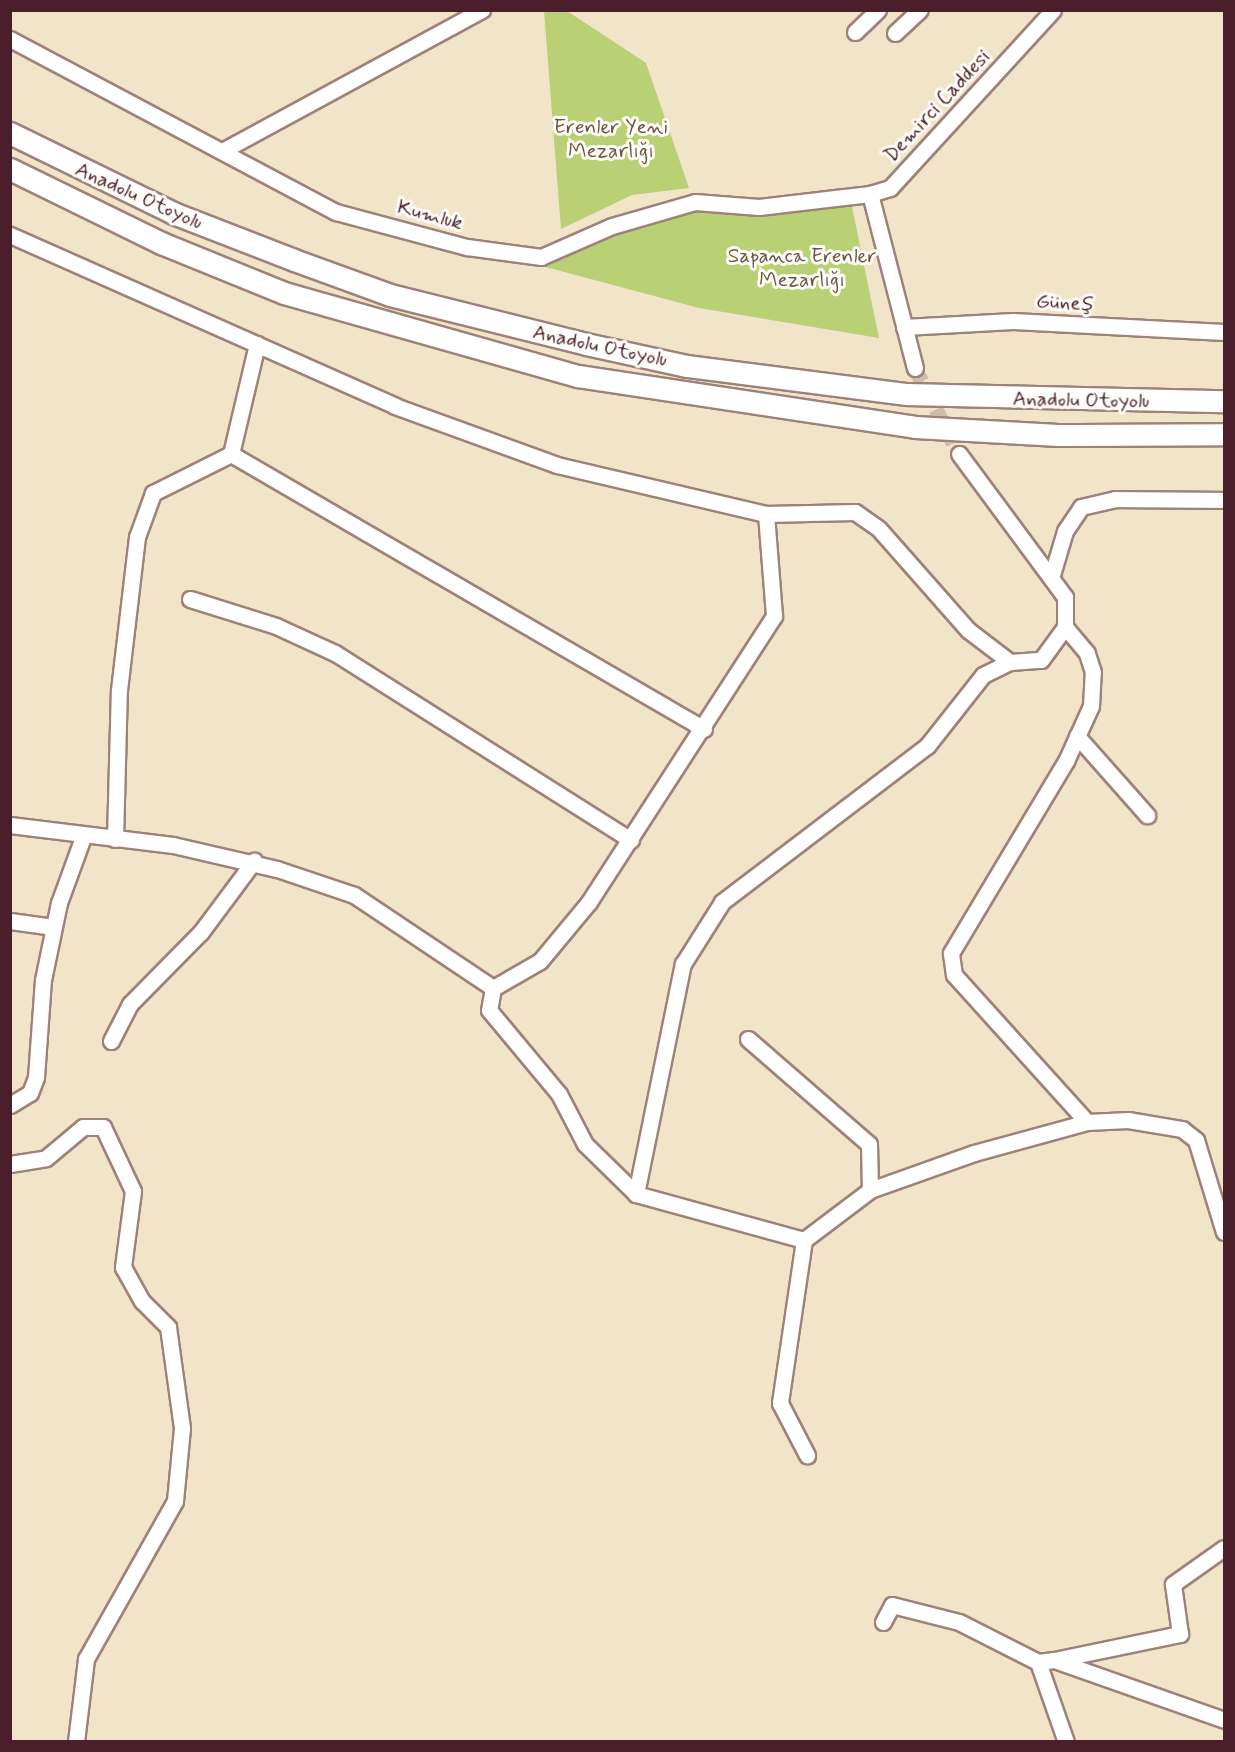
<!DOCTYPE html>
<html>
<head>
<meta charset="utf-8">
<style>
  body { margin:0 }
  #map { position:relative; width:1235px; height:1752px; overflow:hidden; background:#f1e4c9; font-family:Mynerve,sans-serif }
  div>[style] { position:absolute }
  .green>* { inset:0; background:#b9d075 }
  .minor-tunnel>* { height:15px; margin-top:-7.5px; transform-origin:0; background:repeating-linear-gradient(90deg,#d0bda9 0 15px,transparent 0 23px) }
  .roads { filter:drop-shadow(2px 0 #9e827a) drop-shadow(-2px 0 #9e827a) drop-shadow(0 2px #9e827a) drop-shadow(0 -2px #9e827a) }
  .minor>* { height:15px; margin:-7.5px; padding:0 7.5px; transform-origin:7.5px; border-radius:7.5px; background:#fff }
  .highway>* { height:21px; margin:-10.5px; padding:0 10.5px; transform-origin:10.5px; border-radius:10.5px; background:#fff }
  span { translate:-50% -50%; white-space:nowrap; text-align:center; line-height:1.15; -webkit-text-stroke:6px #fdfcf7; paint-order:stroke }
  .street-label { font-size:21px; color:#4a1f2b }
  .park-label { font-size:21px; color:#6b5441 }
  .frame { position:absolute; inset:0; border:12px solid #4a1f2b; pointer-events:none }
</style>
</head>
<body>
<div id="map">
  <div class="green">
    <div style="clip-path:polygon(544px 11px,567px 11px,646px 63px,689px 188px,632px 195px,561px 229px)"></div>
    <div style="clip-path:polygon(851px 202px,879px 338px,699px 308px,542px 266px,616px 229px,696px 207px)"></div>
  </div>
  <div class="minor-tunnel">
    <div style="left:915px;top:368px;width:97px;rotate:62.9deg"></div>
  </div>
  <div class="roads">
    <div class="minor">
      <div style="left:855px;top:32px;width:32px;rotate:-44deg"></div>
      <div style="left:895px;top:33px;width:34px;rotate:-43deg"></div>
      <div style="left:10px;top:39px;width:369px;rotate:28deg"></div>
      <div style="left:336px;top:212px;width:136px;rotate:15deg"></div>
      <div style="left:467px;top:247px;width:75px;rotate:7.7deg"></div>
      <div style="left:541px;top:257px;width:77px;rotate:-23.6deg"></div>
      <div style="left:612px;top:226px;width:86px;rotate:-16.1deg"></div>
      <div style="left:695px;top:202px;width:64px;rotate:4.5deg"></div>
      <div style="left:759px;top:207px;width:112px;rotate:-6.7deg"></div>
      <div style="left:222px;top:151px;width:296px;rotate:-28.5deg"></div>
      <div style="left:10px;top:235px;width:421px;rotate:23.9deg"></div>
      <div style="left:395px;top:406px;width:172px;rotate:20deg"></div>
      <div style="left:557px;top:465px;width:215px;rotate:13.2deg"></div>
      <div style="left:766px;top:514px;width:89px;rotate:-1.3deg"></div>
      <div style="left:855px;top:512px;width:29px;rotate:35deg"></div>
      <div style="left:879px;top:529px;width:135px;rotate:48.6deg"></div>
      <div style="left:968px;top:630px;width:53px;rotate:37.3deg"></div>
      <div style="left:1010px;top:662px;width:31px;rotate:-4deg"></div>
      <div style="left:1041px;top:660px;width:41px;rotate:-54deg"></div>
      <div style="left:1065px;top:627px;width:30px;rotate:-90deg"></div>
      <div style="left:1065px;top:597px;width:178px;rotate:-126.5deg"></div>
      <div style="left:904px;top:327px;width:109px;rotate:-3.2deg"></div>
      <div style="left:1013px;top:321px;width:211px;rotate:3deg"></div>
      <div style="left:257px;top:344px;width:113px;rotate:103.3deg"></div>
      <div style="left:231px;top:454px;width:547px;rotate:30.17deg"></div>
      <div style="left:915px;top:368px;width:180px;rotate:-104.5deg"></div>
      <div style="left:870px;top:194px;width:21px;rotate:-17deg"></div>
      <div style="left:890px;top:188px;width:241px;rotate:-47.5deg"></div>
      <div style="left:766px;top:514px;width:102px;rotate:85.5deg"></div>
      <div style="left:774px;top:616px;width:341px;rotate:122.9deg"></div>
      <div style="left:589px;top:902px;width:77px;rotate:129.7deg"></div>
      <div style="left:540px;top:961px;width:54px;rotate:150.1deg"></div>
      <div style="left:493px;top:988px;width:22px;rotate:100deg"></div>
      <div style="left:489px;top:1010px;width:109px;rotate:50.2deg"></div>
      <div style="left:559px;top:1094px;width:56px;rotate:62.5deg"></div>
      <div style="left:585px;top:1144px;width:71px;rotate:44.4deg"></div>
      <div style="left:636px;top:1194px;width:174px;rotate:15.3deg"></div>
      <div style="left:804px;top:1240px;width:165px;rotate:98.4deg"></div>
      <div style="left:780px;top:1403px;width:59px;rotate:62.6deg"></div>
      <div style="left:1051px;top:578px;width:49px;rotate:-73.4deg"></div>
      <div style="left:1065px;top:531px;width:29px;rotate:-56deg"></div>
      <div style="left:1081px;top:507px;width:35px;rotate:-13deg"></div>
      <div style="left:1115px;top:499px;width:109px;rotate:0.5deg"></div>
      <div style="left:190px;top:599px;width:90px;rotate:17.4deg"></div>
      <div style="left:276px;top:626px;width:65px;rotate:24.6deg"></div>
      <div style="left:335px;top:653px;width:350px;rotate:32.3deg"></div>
      <div style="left:1077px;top:736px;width:106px;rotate:48.5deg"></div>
      <div style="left:10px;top:825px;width:164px;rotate:7deg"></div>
      <div style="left:173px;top:845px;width:107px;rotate:13deg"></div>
      <div style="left:277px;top:869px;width:81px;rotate:18.7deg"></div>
      <div style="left:354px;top:895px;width:167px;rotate:33.8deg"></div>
      <div style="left:115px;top:839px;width:149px;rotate:-88.5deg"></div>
      <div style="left:119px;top:690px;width:154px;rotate:-83.3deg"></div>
      <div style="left:137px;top:537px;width:47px;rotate:-70deg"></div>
      <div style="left:153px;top:493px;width:87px;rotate:-26.6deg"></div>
      <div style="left:10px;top:921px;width:44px;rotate:7.8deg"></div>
      <div style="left:748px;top:1039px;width:160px;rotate:41deg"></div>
      <div style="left:869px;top:1144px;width:46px;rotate:88.8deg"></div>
      <div style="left:111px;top:1041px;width:42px;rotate:-62.8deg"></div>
      <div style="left:130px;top:1004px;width:101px;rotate:-45.4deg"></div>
      <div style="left:201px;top:932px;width:89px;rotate:-53.3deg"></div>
      <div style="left:10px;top:1105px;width:23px;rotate:-31deg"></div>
      <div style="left:30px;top:1093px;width:17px;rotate:-69deg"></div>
      <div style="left:36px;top:1077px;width:97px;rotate:-85.9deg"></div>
      <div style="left:43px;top:980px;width:79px;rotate:-78.3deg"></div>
      <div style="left:59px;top:903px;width:70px;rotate:-70deg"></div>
      <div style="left:1087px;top:1122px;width:41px;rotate:-2.8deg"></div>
      <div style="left:1128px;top:1120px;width:55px;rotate:9.5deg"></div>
      <div style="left:1182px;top:1129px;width:18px;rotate:38deg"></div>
      <div style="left:1196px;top:1140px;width:96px;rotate:73.1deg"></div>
      <div style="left:10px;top:1164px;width:36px;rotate:-9deg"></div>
      <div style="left:46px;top:1158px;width:48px;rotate:-40deg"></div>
      <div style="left:83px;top:1127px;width:20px"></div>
      <div style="left:103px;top:1127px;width:71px;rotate:64.9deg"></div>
      <div style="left:133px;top:1191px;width:77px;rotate:97.5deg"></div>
      <div style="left:123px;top:1267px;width:39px;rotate:61deg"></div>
      <div style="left:142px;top:1301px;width:37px;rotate:45deg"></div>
      <div style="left:168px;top:1327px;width:102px;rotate:82.1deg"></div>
      <div style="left:182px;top:1428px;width:73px;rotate:95.5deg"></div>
      <div style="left:175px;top:1501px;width:181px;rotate:119.4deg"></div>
      <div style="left:86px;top:1659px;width:84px;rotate:96.9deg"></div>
      <div style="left:636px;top:1194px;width:235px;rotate:-78.5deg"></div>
      <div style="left:683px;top:964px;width:73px;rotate:-57.8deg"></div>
      <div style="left:722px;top:902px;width:258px;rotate:-37.3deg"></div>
      <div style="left:927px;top:746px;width:90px;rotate:-51.7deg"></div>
      <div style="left:983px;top:675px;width:30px;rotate:-26deg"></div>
      <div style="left:804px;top:1240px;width:83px;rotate:-37.1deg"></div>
      <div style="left:870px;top:1190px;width:110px;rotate:-19.6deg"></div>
      <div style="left:974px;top:1153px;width:117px;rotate:-15.3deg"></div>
      <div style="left:1087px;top:1122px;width:198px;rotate:-132.1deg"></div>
      <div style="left:954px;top:975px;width:22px;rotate:-98deg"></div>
      <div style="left:951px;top:953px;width:224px;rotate:-59.1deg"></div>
      <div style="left:1066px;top:761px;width:60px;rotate:-65.6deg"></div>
      <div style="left:1091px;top:706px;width:34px;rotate:-87deg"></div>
      <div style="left:1093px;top:672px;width:20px;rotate:-108deg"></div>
      <div style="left:1087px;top:653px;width:34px;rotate:-130deg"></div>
      <div style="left:883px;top:1622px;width:19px;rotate:-62deg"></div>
      <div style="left:892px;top:1605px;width:69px;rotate:14.2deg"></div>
      <div style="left:959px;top:1622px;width:89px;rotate:26.9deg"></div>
      <div style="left:1054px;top:1660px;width:129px;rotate:-11.7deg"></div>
      <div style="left:1180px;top:1634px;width:50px;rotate:-98deg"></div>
      <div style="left:1173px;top:1584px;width:62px;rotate:-35.2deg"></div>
      <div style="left:1066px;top:1742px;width:85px;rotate:-109.3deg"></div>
      <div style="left:1038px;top:1662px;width:16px;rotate:-7deg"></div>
      <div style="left:1054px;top:1660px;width:180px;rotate:19.4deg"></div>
    </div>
    <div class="highway">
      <div style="left:10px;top:133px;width:182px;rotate:26.1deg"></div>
      <div style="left:173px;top:213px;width:130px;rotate:21.2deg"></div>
      <div style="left:294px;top:260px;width:102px;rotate:20deg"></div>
      <div style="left:390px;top:295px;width:202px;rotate:14deg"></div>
      <div style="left:586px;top:344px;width:103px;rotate:12.3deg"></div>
      <div style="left:687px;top:366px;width:221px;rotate:7.3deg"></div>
      <div style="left:906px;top:394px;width:318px;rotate:1.3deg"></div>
      <div style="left:10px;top:169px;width:168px;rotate:26.1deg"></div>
      <div style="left:161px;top:243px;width:133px;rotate:22.1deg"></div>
      <div style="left:284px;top:293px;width:305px;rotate:15.8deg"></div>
      <div style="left:578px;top:376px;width:341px;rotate:8.6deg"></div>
      <div style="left:915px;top:427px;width:143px;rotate:3.2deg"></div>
      <div style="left:1058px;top:435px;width:166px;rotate:-0.3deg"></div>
    </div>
  </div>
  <div class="street-label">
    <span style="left:937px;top:106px;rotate:-47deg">Demirci Caddesi</span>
    <span style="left:139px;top:196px;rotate:24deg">Anadolu Otoyolu</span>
    <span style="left:430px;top:215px;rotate:15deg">Kumluk</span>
    <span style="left:1065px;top:303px;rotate:3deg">Güneş</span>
    <span style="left:600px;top:346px;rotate:12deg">Anadolu Otoyolu</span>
    <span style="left:1081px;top:400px;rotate:1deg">Anadolu Otoyolu</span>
  </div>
  <div class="park-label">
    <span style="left:611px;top:139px">Erenler Yeni<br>Mezarlığı</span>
    <span style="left:802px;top:268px">Sapanca Erenler<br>Mezarlığı</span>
  </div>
  <div class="frame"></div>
</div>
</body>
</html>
